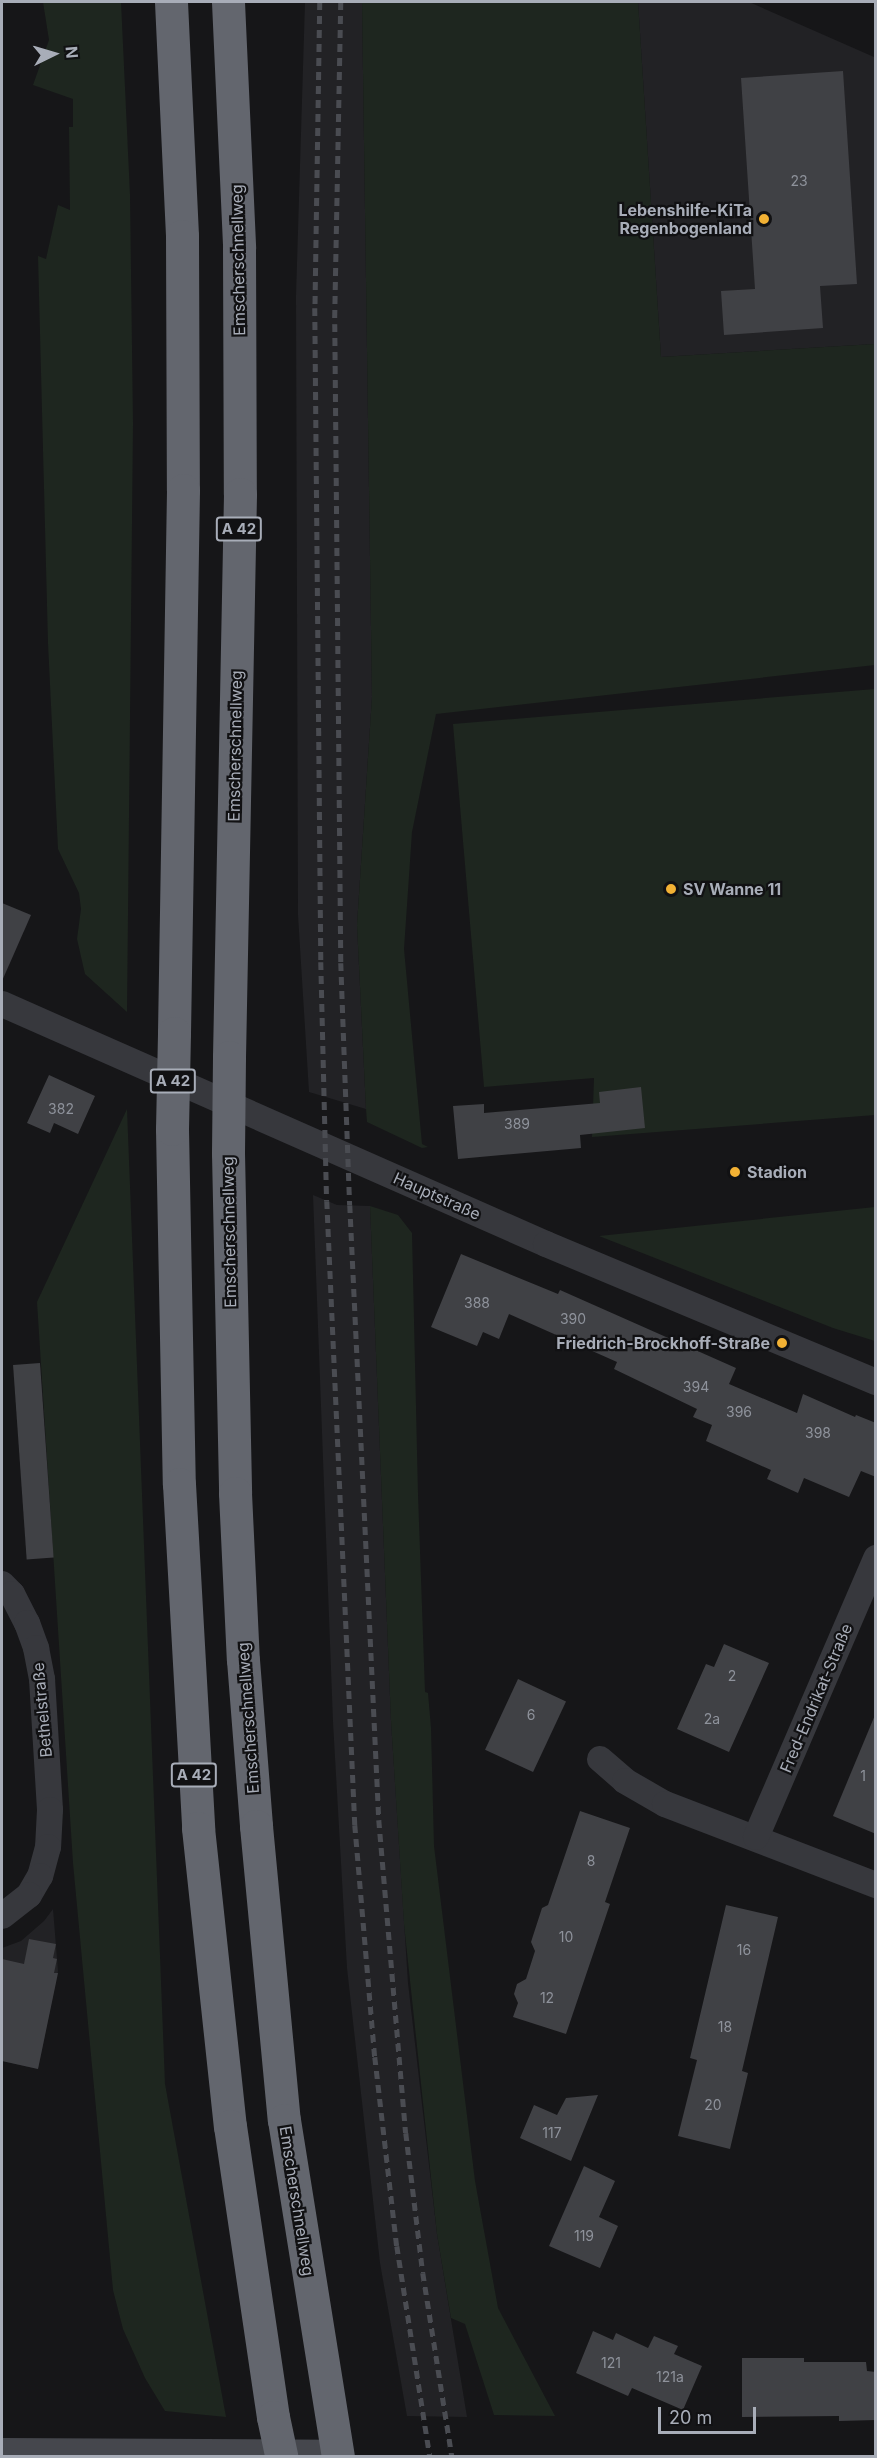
<!DOCTYPE html>
<html>
<head>
<meta charset="utf-8">
<style>
  body { margin:0 }
  #map { position:relative; width:877px; height:2458px; overflow:hidden; background:#161618; font-family:Inter,sans-serif }
  div>[style] { position:absolute }
  .built>* { inset:0; background:#222225 }
  .green>* { inset:0; background:#1e261f }
  .building>* { inset:0; background:#404145; transform-origin:0 0 }
  .street>* { height:26px; margin:-13px; padding:0 13px; transform-origin:13px; border-radius:13px; background:#37383d }
  .secondary>* { height:33px; margin:-16.5px; padding:0 16.5px; transform-origin:16.5px; border-radius:16.5px; background:#45474d }
  .highway>* { height:33px; margin:-16.5px; padding:0 16.5px; transform-origin:16.5px; border-radius:16.5px; background:#63666e }
  .rail>* { height:4.5px; margin-top:-2.25px; transform-origin:0; background:repeating-linear-gradient(90deg,#4a4c52 0 8px,transparent 0 14px) }
  .highway-bridge>* { height:33px; margin:-16.5px; padding:0 16.5px; transform-origin:16.5px; border-radius:16.5px; background:#63666e }
  .dots>* { width:16px; height:16px; translate:-50% -50%; box-sizing:border-box; border:3px solid #111113; border-radius:50% }
  span { translate:-50% -50%; white-space:nowrap; text-align:center; line-height:1.15; -webkit-text-stroke:4.5px #111113; paint-order:stroke }
  .number-label { font-size:14px; color:#8e929b }
  .number-label span { -webkit-text-stroke-width:0 }
  .shield-label span { padding:2px 4px; background:#111113; border:2px solid; border-radius:4px; -webkit-text-stroke-width:0 }
  .shield-label { font-size:15px; color:#a8adb8; font-weight:700 }
  .poi-label { font-size:16px; color:#a8adb8; font-weight:700 }
  .right { translate:-100% -50%; text-align:right }
  .left { translate:0 -50%; text-align:left }
  .street-label { font-size:16px; color:#a8adb8 }
  .frame { position:absolute; inset:0; border:3px solid #a8adb8; pointer-events:none }
  .north { position:absolute; left:24px; top:24px; width:60px; height:60px; -webkit-text-stroke:4px #111113; paint-order:stroke; rotate:85deg; font-size:16px; font-weight:700; line-height:24px; text-align:center; color:#a8adb8 }
  .north::after { content:''; display:block; margin:auto; width:21px; height:27px; background:#a8adb8; clip-path:polygon(50% 0,100% 100%,50% 72%,0 100%) }
  .scale { position:absolute; left:658px; top:2407px; width:98px; height:27px; box-sizing:border-box; border:3px solid #a8adb8; border-top:0; padding-left:8px; font-size:18px; line-height:21px; white-space:nowrap; color:#a8adb8; -webkit-text-stroke:4px #111113; paint-order:stroke }
</style>
</head>
<body>
<div id="map">
  <div class="built">
    <div style="clip-path:polygon(305px 2px,362px 2px,372px 697px,357px 925px,366px 1109px,309px 1092px,298px 915px,296px 296px)"></div>
    <div style="clip-path:polygon(638px 2px,749px 2px,874px 57px,875px 344px,661px 357px)"></div>
    <div style="clip-path:polygon(313px 1195px,337px 1205px,370px 1206px,391px 1721px,408px 1983px,437px 2234px,467px 2417px,407px 2416px,380px 2263px,347px 1968px,333px 1722px)"></div>
    <div style="clip-path:polygon(53px 1909px,58px 1971px,38px 2069px,2px 2061px,2px 1948px,21px 1941px,44px 1921px)"></div>
  </div>
  <div class="green">
    <div style="clip-path:polygon(43px 2px,121px 2px,130px 195px,133px 423px,127px 1012px,85px 974px,77px 939px,81px 909px,79px 893px,58px 849px,48px 643px,38px 256px,46px 259px,58px 205px,70px 210px,69px 127px,73px 127px,73px 99px,33px 85px,49px 40px)"></div>
    <div style="clip-path:polygon(362px 2px,638px 2px,661px 357px,875px 344px,875px 665px,436px 714px,412px 832px,404px 949px,422px 1144px,428px 1147px,422px 1148px,367px 1122px,366px 1109px,357px 925px,372px 697px)"></div>
    <div style="clip-path:polygon(875px 689px,875px 1115px,592px 1137px,594px 1078px,484px 1087px,453px 724px)"></div>
    <div style="clip-path:polygon(127px 1109px,165px 2084px,226px 2417px,165px 2411px,145px 2378px,123px 2329px,113px 2290px,73px 1863px,37px 1302px)"></div>
    <div style="clip-path:polygon(370px 1206px,398px 1215px,412px 1233px,418px 1494px,425px 1692px,428px 1693px,431px 1728px,434px 1846px,475px 2181px,498px 2308px,555px 2416px,494px 2415px,465px 2324px,451px 2318px,437px 2234px,404px 1924px,391px 1721px)"></div>
    <div style="clip-path:polygon(875px 1207px,875px 1341px,833px 1328px,599px 1236px)"></div>
  </div>
  <div class="building">
    <div style="clip-path:polygon(843px 71px,857px 284px,820px 286px,823px 328px,724px 335px,721px 291px,755px 289px,741px 78px)"></div>
    <div style="clip-path:polygon(2px 903px,31px 915px,2px 981px)"></div>
    <div style="clip-path:polygon(49px 1075px,95px 1096px,78px 1134px,54px 1123px,50px 1133px,27px 1123px)"></div>
    <div style="clip-path:polygon(641px 1087px,645px 1128px,580px 1135px,581px 1148px,458px 1159px,453px 1106px,484px 1104px,484px 1113px,600px 1103px,599px 1092px)"></div>
    <div style="clip-path:polygon(461px 1254px,558px 1294px,560px 1290px,736px 1368px,729px 1384px,797px 1413px,803px 1394px,855px 1417px,856px 1415px,876px 1423px,876px 1477px,861px 1471px,849px 1497px,804px 1478px,798px 1493px,767px 1479px,771px 1470px,706px 1441px,712px 1425px,693px 1417px,697px 1409px,614px 1369px,617px 1362px,509px 1314px,499px 1339px,483px 1332px,477px 1346px,431px 1327px)"></div>
    <div style="left:40px;top:1363px;width:195px;height:27px;rotate:86deg"></div>
    <div style="clip-path:polygon(724px 1644px,769px 1663px,729px 1752px,677px 1729px,706px 1664px,714px 1667px)"></div>
    <div style="left:518px;top:1679px;width:53px;height:78px;rotate:25deg"></div>
    <div style="clip-path:polygon(875px 1715px,876px 1715px,876px 1834px,833px 1816px)"></div>
    <div style="clip-path:polygon(580px 1811px,630px 1828px,605px 1902px,610px 1904px,566px 2034px,513px 2017px,518px 2003px,514px 1994px,517px 1984px,526px 1979px,535px 1951px,531px 1942px,542px 1908px,548px 1905px)"></div>
    <div style="clip-path:polygon(726px 1905px,778px 1917px,742px 2071px,748px 2073px,730px 2149px,678px 2136px,697px 2060px,690px 2058px)"></div>
    <div style="clip-path:polygon(29px 1939px,56px 1944px,53px 1958px,57px 1959px,54px 1973px,58px 1973px,38px 2069px,2px 2061px,2px 1959px,24px 1964px)"></div>
    <div style="clip-path:polygon(598px 2095px,571px 2161px,520px 2138px,534px 2105px,557px 2115px,566px 2098px)"></div>
    <div style="clip-path:polygon(584px 2166px,615px 2181px,599px 2217px,618px 2226px,600px 2268px,549px 2246px)"></div>
    <div style="clip-path:polygon(593px 2331px,613px 2340px,616px 2333px,648px 2348px,654px 2336px,678px 2346px,674px 2354px,702px 2366px,683px 2410px,632px 2388px,628px 2396px,576px 2373px)"></div>
    <div style="clip-path:polygon(742px 2358px,804px 2358px,804px 2362px,866px 2362px,867px 2371px,876px 2372px,876px 2420px,839px 2421px,839px 2416px,742px 2417px)"></div>
  </div>
  <div class="street">
    <div style="left:2px;top:1004px;width:595px;rotate:23.81deg"></div>
    <div style="left:546px;top:1244px;width:358px;rotate:22.7deg"></div>
    <div style="left:2px;top:1584px;width:14px;rotate:45deg"></div>
    <div style="left:12px;top:1594px;width:33px;rotate:63deg"></div>
    <div style="left:27px;top:1623px;width:27px;rotate:70deg"></div>
    <div style="left:36px;top:1648px;width:32px;rotate:79deg"></div>
    <div style="left:42px;top:1679px;width:131px;rotate:86.5deg"></div>
    <div style="left:50px;top:1810px;width:37px;rotate:93deg"></div>
    <div style="left:48px;top:1847px;width:30px;rotate:105deg"></div>
    <div style="left:40px;top:1876px;width:22px;rotate:120deg"></div>
    <div style="left:29px;top:1895px;width:34px;rotate:142deg"></div>
    <div style="left:600px;top:1759px;width:33px;rotate:41deg"></div>
    <div style="left:625px;top:1781px;width:46px;rotate:29.9deg"></div>
    <div style="left:665px;top:1804px;width:226px;rotate:21deg"></div>
    <div style="left:756px;top:1837px;width:304px;rotate:-66.7deg"></div>
  </div>
  <div class="secondary">
    <div style="left:2px;top:2454px;width:329px;rotate:0.3deg"></div>
  </div>
  <div class="highway">
    <div style="left:171px;top:2px;width:234px;rotate:87.3deg"></div>
    <div style="left:182px;top:236px;width:254px;rotate:89.8deg"></div>
    <div style="left:183px;top:490px;width:543px;rotate:90.95deg"></div>
    <div style="left:228px;top:2px;width:246px;rotate:87.4deg"></div>
    <div style="left:239px;top:248px;width:246px;rotate:89.8deg"></div>
    <div style="left:240px;top:494px;width:563px;rotate:91.12deg"></div>
    <div style="left:172px;top:1129px;width:355px;rotate:88.9deg"></div>
    <div style="left:179px;top:1484px;width:345px;rotate:86.8deg"></div>
    <div style="left:198px;top:1828px;width:300px;rotate:83.9deg"></div>
    <div style="left:230px;top:2126px;width:294px;rotate:81.6deg"></div>
    <div style="left:228px;top:1153px;width:340px;rotate:88.8deg"></div>
    <div style="left:235px;top:1493px;width:167px;rotate:87.3deg"></div>
    <div style="left:243px;top:1660px;width:167px;rotate:85.5deg"></div>
    <div style="left:256px;top:1826px;width:295px;rotate:84.6deg"></div>
    <div style="left:284px;top:2120px;width:340px;rotate:80.9deg"></div>
  </div>
  <div class="rail">
    <div style="left:320px;top:2px;width:306px;rotate:90.9deg"></div>
    <div style="left:315px;top:308px;width:654px;rotate:89.47deg"></div>
    <div style="left:321px;top:962px;width:239px;rotate:88.6deg"></div>
    <div style="left:327px;top:1201px;width:625px;rotate:87.43deg"></div>
    <div style="left:355px;top:1825px;width:233px;rotate:85.1deg"></div>
    <div style="left:375px;top:2057px;width:190px;rotate:83.4deg"></div>
    <div style="left:397px;top:2246px;width:213px;rotate:81.1deg"></div>
    <div style="left:341px;top:2px;width:322px;rotate:91.1deg"></div>
    <div style="left:335px;top:324px;width:639px;rotate:89.46deg"></div>
    <div style="left:341px;top:963px;width:242px;rotate:87.9deg"></div>
    <div style="left:350px;top:1205px;width:616px;rotate:87.3deg"></div>
    <div style="left:379px;top:1820px;width:314px;rotate:85.1deg"></div>
    <div style="left:406px;top:2133px;width:141px;rotate:83.1deg"></div>
    <div style="left:423px;top:2273px;width:185px;rotate:81deg"></div>
  </div>
  <div class="highway-bridge">
    <div style="left:172px;top:1129px;width:96px;rotate:-88.8deg"></div>
    <div style="left:228px;top:1153px;width:96px;rotate:-89.4deg"></div>
    <div style="left:273px;top:2417px;width:40px;rotate:78deg"></div>
  </div>
  <div class="dots">
    <div style="left:764px;top:219px;background:#f2b134"></div>
    <div style="left:671px;top:889px;background:#f2b134"></div>
    <div style="left:735px;top:1172px;background:#f2b134"></div>
    <div style="left:782px;top:1343px;background:#f2b134"></div>
  </div>
  <div class="number-label">
    <span style="left:799px;top:181px">23</span>
    <span style="left:61px;top:1109px">382</span>
    <span style="left:517px;top:1124px">389</span>
    <span style="left:477px;top:1303px">388</span>
    <span style="left:573px;top:1319px">390</span>
    <span style="left:696px;top:1387px">394</span>
    <span style="left:739px;top:1412px">396</span>
    <span style="left:818px;top:1433px">398</span>
    <span style="left:732px;top:1676px">2</span>
    <span style="left:531px;top:1715px">6</span>
    <span style="left:712px;top:1719px">2a</span>
    <span style="left:863px;top:1776px">1</span>
    <span style="left:591px;top:1861px">8</span>
    <span style="left:566px;top:1937px">10</span>
    <span style="left:744px;top:1950px">16</span>
    <span style="left:547px;top:1998px">12</span>
    <span style="left:725px;top:2027px">18</span>
    <span style="left:713px;top:2105px">20</span>
    <span style="left:552px;top:2133px">117</span>
    <span style="left:584px;top:2236px">119</span>
    <span style="left:611px;top:2363px">121</span>
    <span style="left:670px;top:2377px">121a</span>
  </div>
  <div class="shield-label">
    <span style="left:239px;top:529px">A 42</span>
    <span style="left:173px;top:1081px">A 42</span>
    <span style="left:194px;top:1775px">A 42</span>
  </div>
  <div class="poi-label">
    <span class="right" style="left:752px;top:219px">Lebenshilfe-KiTa<br>Regenbogenland</span>
    <span class="left" style="left:683px;top:889px">SV Wanne 11</span>
    <span class="left" style="left:747px;top:1172px">Stadion</span>
    <span class="right" style="left:770px;top:1343px">Friedrich-Brockhoff-Straße</span>
  </div>
  <div class="street-label">
    <span style="left:238px;top:260px;rotate:-91deg">Emscherschnellweg</span>
    <span style="left:235px;top:746px;rotate:-89deg">Emscherschnellweg</span>
    <span style="left:437px;top:1196px;rotate:24deg">Hauptstraße</span>
    <span style="left:229px;top:1232px;rotate:-91deg">Emscherschnellweg</span>
    <span style="left:816px;top:1698px;rotate:-67deg">Fred-Endrikat-Straße</span>
    <span style="left:42px;top:1710px;rotate:-95deg">Bethelstraße</span>
    <span style="left:248px;top:1718px;rotate:-94deg">Emscherschnellweg</span>
    <span style="left:297px;top:2201px;rotate:81deg">Emscherschnellweg</span>
  </div>
  <div class="frame"></div>
  <div class="north">N</div>
  <div class="scale">20 m</div>
</div>
</body>
</html>
